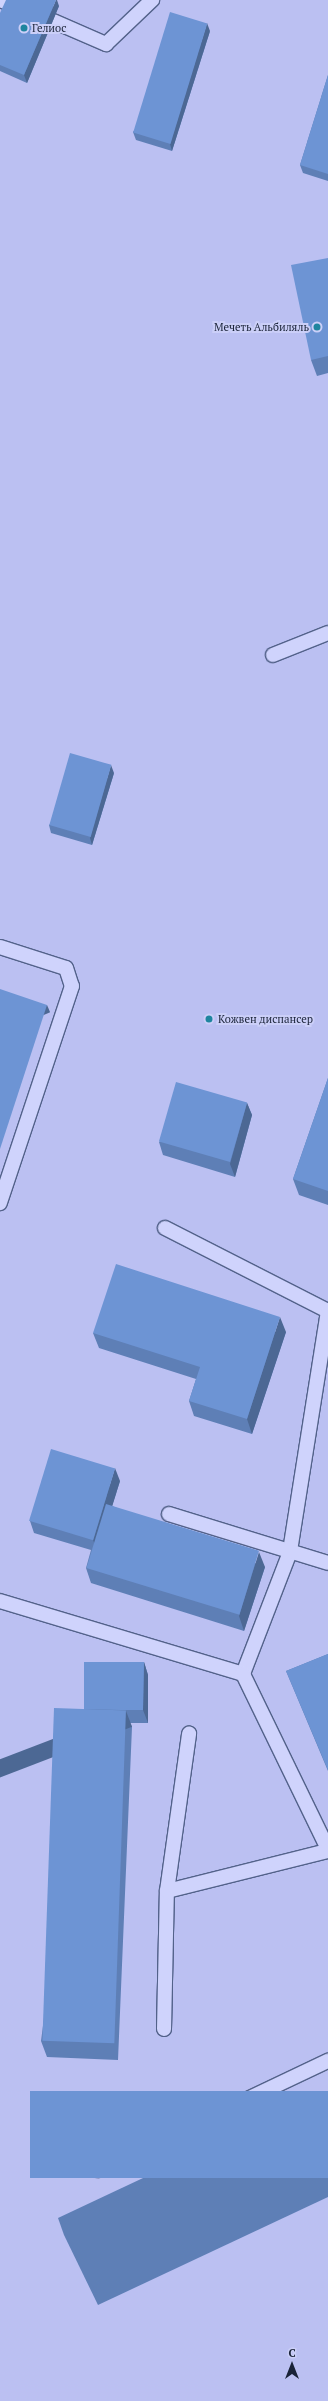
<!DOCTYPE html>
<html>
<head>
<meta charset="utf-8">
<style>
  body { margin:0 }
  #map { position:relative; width:328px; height:2401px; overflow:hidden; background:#bbc0f2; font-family:"PT Serif",serif }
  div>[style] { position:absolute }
  .roads { filter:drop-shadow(1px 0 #53628a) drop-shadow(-1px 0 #53628a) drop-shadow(0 1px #53628a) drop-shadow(0 -1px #53628a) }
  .lane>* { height:14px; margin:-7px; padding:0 7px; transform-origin:7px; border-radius:7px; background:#cfd3fc }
  .wall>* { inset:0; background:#5e7fb6 }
  .shaded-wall>* { inset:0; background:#4c6894; transform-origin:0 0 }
  .building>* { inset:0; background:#6d94d4; transform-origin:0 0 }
  .dots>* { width:11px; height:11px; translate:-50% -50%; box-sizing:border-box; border:2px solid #cbcff8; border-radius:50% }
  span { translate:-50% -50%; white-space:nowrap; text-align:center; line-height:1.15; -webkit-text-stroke:4px #cbcff8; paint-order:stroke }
  .poi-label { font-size:11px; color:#1a2338 }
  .left { translate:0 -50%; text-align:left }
  .right { translate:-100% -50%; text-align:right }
  .north { position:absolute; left:272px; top:2345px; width:40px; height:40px; -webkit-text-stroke:3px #cbcff8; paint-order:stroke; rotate:0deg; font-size:11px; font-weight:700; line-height:16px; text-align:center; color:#1a2338 }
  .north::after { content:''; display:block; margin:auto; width:14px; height:18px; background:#1a2338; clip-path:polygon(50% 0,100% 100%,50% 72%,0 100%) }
</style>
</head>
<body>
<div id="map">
  <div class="roads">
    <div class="lane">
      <div style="left:0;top:0;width:11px;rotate:22deg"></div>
      <div style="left:53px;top:21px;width:58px;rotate:23.5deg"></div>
      <div style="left:106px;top:44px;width:64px;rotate:-43.7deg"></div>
      <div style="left:273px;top:655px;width:59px;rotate:-21.8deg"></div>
      <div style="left:0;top:947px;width:69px;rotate:17.7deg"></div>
      <div style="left:66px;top:968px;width:19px;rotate:72deg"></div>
      <div style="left:72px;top:986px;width:229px;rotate:108.4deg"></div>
      <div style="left:165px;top:1228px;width:183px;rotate:27deg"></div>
      <div style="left:328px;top:1311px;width:244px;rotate:99deg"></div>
      <div style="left:290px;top:1552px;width:131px;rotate:111.1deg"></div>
      <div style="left:169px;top:1514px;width:166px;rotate:17.1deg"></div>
      <div style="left:0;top:1601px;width:254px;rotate:16.7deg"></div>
      <div style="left:243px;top:1674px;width:195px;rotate:64.1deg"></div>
      <div style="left:167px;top:1891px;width:166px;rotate:-14deg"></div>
      <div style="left:164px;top:2029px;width:138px;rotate:-88.8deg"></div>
      <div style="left:167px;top:1891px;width:159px;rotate:-82deg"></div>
      <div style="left:98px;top:2170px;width:255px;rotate:-25.4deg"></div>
    </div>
  </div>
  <div class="wall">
    <div style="clip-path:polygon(59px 6px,27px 83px,0 71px,0 13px)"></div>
    <div style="clip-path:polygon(210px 31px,172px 151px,136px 140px,133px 132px)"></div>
    <div style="clip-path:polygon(328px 75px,328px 181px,303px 173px,300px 165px)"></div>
    <div style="clip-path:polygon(328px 258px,328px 373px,317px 376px,311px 360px)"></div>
    <div style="clip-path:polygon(114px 773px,92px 845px,51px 833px,49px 825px)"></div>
    <div style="clip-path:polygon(328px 1078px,328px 1205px,299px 1195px,293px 1179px)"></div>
    <div style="clip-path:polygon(247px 1103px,252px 1115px,235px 1177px,163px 1155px,159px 1142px)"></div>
    <div style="clip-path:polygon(286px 1332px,252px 1434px,194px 1416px,189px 1401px,196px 1379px,99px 1348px,93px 1333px)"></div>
    <div style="clip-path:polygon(120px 1481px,112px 1506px,265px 1567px,244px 1631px,91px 1583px,86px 1568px,91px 1550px,34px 1533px,30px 1521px)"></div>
    <div style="clip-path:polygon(328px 1654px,328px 1771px,286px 1671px)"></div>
    <div style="clip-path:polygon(144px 1662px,148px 1675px,148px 1723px,130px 1723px,132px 1727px,118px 2060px,47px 2057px,41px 2041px,84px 1709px)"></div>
    <div style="clip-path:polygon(328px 2091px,328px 2197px,98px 2305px,64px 2235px,58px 2218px)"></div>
  </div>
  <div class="shaded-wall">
    <div style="clip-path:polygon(56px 0,57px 0,59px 6px,27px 83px,24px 75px)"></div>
    <div style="clip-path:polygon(207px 23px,210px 31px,172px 151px,170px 144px)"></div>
    <div style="clip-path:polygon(111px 765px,114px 773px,92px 845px,90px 838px)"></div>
    <div style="left:47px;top:1005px;width:8px;height:151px;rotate:67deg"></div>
    <div style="clip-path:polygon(247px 1103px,252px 1115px,235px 1177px,230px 1164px)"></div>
    <div style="clip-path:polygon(280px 1317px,286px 1332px,252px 1434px,247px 1419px)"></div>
    <div style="clip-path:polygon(115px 1468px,120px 1481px,98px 1552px,93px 1540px)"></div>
    <div style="clip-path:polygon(259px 1552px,265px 1567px,244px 1631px,239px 1616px)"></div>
    <div style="clip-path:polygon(144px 1662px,148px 1675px,148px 1723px,143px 1710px)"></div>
    <div style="left:126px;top:1711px;width:17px;height:333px;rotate:69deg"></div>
  </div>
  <div class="building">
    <div style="clip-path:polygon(6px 0,56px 0,24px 75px,0 65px,0 13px)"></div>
    <div style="left:170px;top:12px;width:39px;height:126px;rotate:17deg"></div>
    <div style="clip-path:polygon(328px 75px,328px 174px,300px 165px)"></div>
    <div style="clip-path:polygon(328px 258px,328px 356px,311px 360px,291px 265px)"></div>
    <div style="left:70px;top:753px;width:43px;height:75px;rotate:16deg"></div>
    <div style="clip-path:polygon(0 989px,47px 1005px,0 1149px)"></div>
    <div style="clip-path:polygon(328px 1078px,328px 1191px,293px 1179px)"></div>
    <div style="left:176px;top:1082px;width:74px;height:62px;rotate:16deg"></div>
    <div style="clip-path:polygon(116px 1264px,280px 1317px,247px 1419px,189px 1401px,200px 1367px,93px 1333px)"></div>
    <div style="left:51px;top:1449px;width:67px;height:75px;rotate:17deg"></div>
    <div style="left:106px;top:1504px;width:160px;height:67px;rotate:17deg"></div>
    <div style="clip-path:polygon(328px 1654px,328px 1770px,286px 1671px)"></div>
    <div style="clip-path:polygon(84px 1662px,144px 1662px,143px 1710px,120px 1710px,84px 1709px)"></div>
    <div style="left:54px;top:1708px;width:72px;height:333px;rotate:2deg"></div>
    <div style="left:328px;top:2091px;width:87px;height:298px;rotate:90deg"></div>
  </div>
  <div class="dots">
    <div style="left:24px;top:28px;background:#1e859f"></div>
    <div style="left:317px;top:327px;background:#1e859f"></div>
    <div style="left:209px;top:1019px;background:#1e859f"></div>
  </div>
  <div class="poi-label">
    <span class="left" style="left:32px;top:28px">Гелиос</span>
    <span class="right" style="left:309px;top:327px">Мечеть Альбиляль</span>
    <span class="left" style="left:218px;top:1019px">Кожвен диспансер</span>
  </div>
  <div class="north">С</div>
</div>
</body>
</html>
